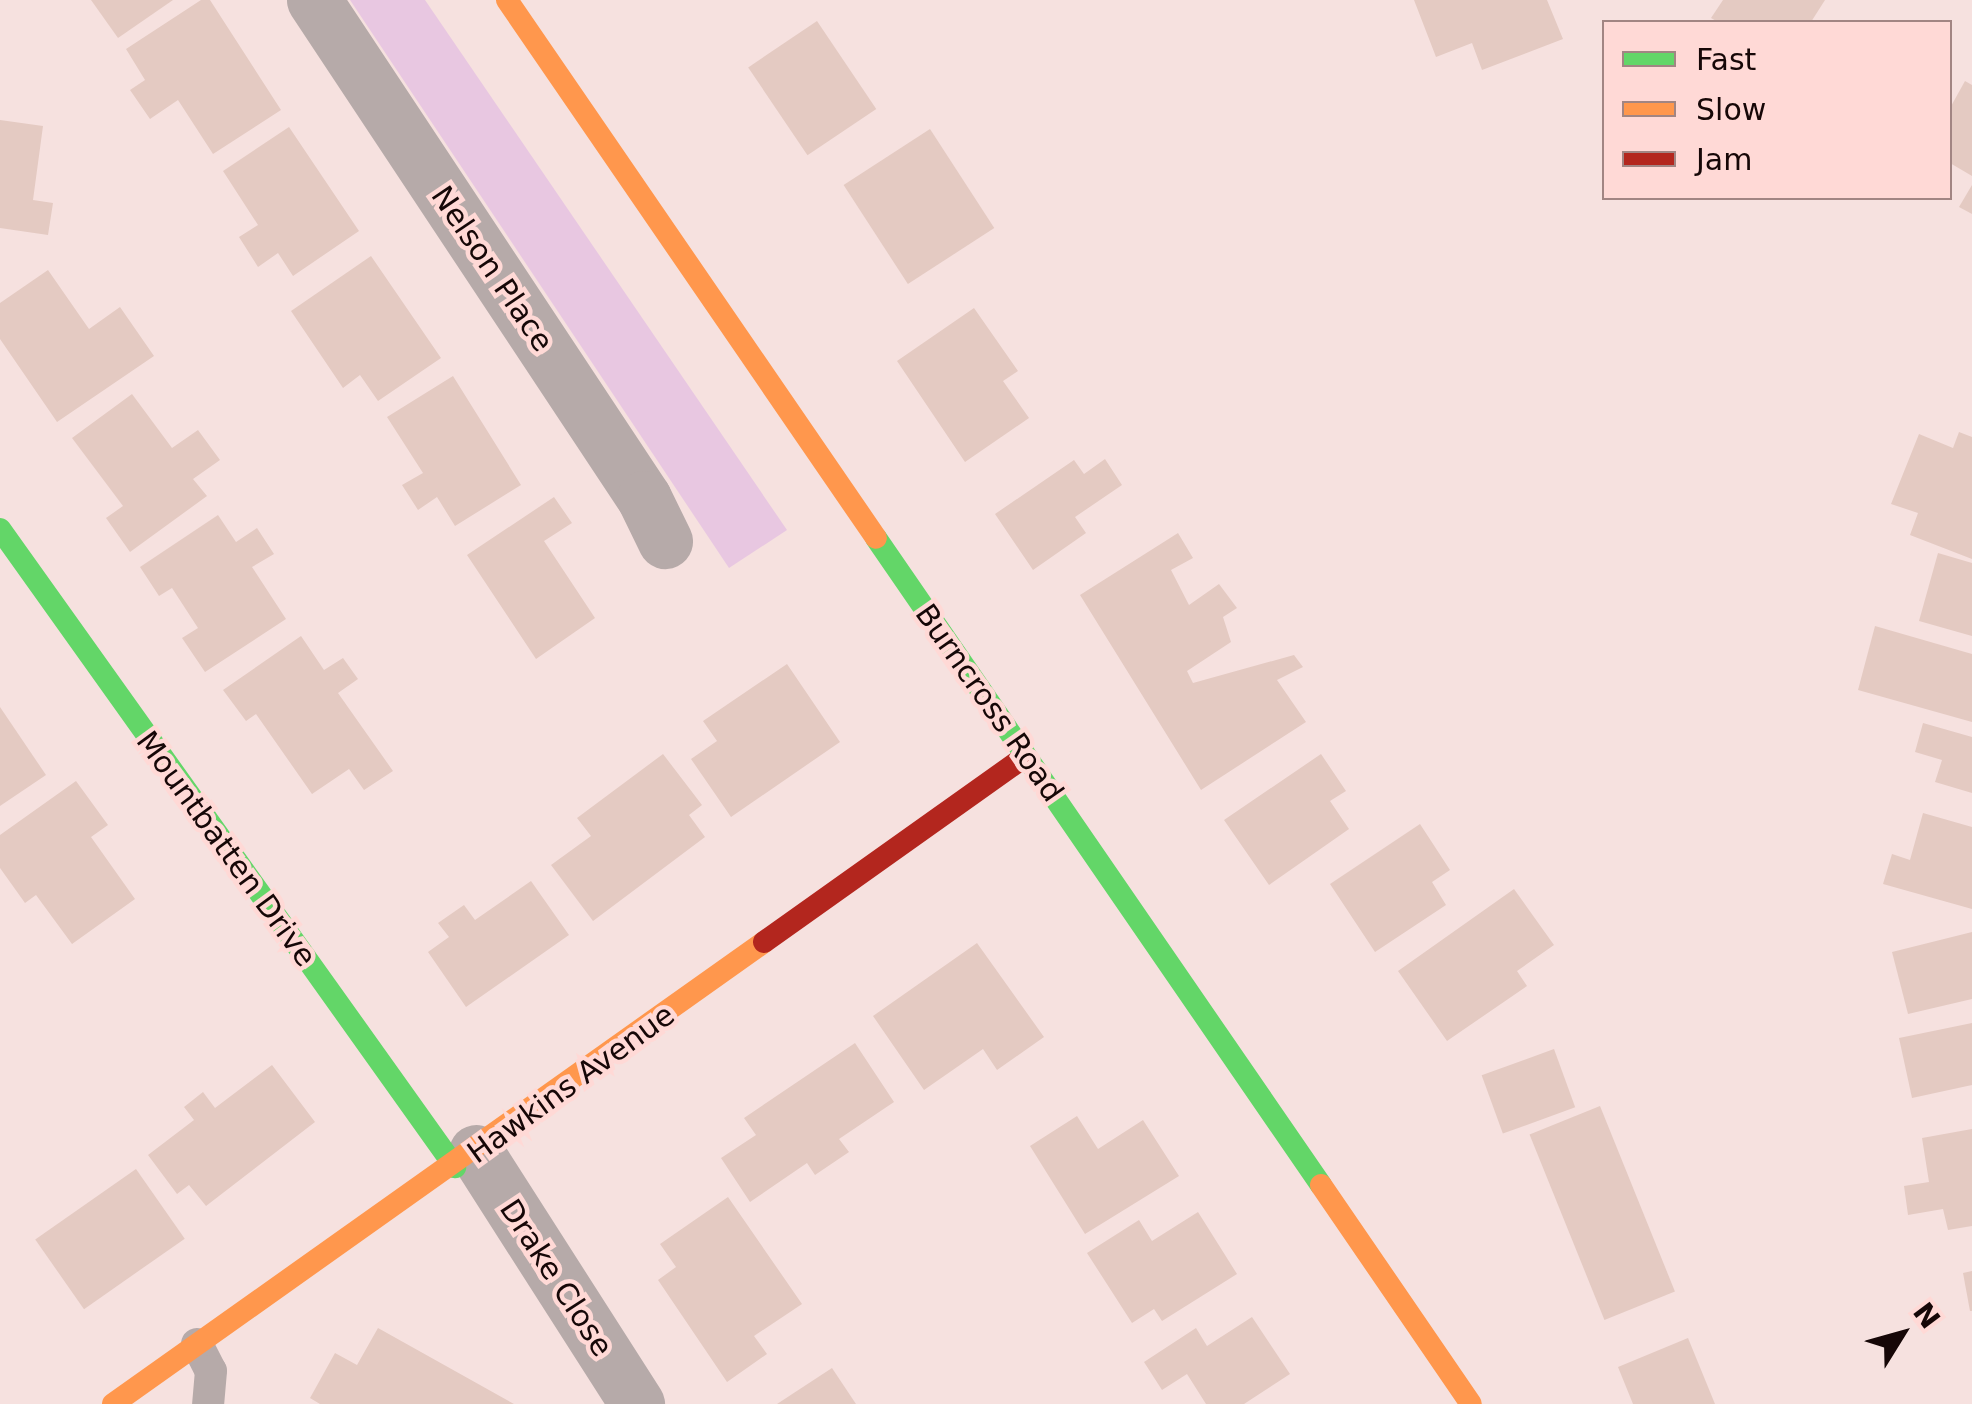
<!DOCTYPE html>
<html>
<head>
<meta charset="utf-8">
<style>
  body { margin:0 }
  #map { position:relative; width:1972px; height:1404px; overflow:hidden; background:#f6e1df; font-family:"DejaVu Sans",sans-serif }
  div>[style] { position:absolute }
  .green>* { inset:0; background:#e8c7e1 }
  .building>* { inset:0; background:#e4cac2; transform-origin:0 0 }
  .lane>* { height:32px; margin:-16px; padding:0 16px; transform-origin:16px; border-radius:16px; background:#b6aaa9 }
  .street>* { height:55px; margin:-27.5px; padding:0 27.5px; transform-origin:27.5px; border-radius:27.5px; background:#b6aaa9 }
  .fast>* { height:22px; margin:-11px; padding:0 11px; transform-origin:11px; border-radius:11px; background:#63d668 }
  .slow>* { height:22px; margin:-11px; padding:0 11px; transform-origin:11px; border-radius:11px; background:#ff974d }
  .jam>* { height:22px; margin:-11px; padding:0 11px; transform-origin:11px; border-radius:11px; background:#b3261e }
  span { translate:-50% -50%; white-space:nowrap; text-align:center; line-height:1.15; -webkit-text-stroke:9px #ffd9d6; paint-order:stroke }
  .street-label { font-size:30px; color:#160707 }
  .legend { position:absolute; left:1602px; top:20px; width:350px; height:180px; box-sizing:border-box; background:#ffd9d6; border:2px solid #a28583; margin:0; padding:12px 18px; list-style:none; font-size:30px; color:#160707 }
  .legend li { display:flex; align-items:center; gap:20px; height:50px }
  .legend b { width:50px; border:2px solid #a28583 }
  .north { position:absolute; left:1852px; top:1284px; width:100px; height:100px; -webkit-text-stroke:8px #ffd9d6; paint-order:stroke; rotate:53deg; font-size:28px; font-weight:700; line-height:40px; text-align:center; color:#160707 }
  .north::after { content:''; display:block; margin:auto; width:35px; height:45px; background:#160707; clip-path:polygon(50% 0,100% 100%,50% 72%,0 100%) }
</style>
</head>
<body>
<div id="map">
  <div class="green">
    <div style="clip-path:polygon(350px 0,425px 0,787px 530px,729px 568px)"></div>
  </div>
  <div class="building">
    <div style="clip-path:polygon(91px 0,173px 0,118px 38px)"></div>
    <div style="clip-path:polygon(201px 0,210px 0,281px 110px,213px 154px,178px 100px,150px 119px,130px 90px,145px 80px,126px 49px)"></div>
    <div style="clip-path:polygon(1414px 0,1547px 0,1563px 39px,1482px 70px,1472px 43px,1436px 57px)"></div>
    <div style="clip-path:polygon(1723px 0,1825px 0,1811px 22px,1718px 22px,1711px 18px)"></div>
    <div style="left:817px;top:21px;width:106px;height:83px;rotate:56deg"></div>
    <div style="clip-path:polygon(1965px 81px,1972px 85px,1972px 176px,1950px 163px,1950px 108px)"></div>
    <div style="clip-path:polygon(0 120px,43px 126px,33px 200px,53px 203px,48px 235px,0 228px)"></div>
    <div style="clip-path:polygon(289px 127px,359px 231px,293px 276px,278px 253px,258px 267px,239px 237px,258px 225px,223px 171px)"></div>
    <div style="left:930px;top:129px;width:118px;height:103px;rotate:57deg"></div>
    <div style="clip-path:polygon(1972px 185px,1972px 214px,1959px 207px)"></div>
    <div style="clip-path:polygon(371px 256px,441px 358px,378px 401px,360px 375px,343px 388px,291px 311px)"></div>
    <div style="clip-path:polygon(48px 270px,89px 329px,120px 307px,154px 356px,57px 422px,0 339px,0 303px)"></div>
    <div style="clip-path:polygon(974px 308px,1018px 371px,1003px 381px,1029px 418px,965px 462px,897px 361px)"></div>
    <div style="clip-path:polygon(453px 376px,521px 485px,455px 526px,437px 497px,418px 510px,402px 485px,423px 473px,387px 417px)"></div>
    <div style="clip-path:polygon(132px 394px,172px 448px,198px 430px,220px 460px,193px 479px,207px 496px,130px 552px,106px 518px,123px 506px,72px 438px)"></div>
    <div style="clip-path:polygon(1959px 432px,1972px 437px,1972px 559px,1910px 535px,1918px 513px,1891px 504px,1919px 434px,1953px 448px)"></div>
    <div style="clip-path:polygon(1105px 459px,1122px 485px,1075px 517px,1086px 533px,1033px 570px,995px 514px,1074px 460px,1084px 474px)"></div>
    <div style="clip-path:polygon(554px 497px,572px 523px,544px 541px,595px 618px,536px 659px,467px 555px)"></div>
    <div style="clip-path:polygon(218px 515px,236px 542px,257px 528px,274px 554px,252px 567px,286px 619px,205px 672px,182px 638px,198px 628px,172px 588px,159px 596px,140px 567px)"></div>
    <div style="clip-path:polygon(1178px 533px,1193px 558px,1171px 570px,1189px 605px,1219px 584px,1237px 608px,1223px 617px,1231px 642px,1187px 671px,1193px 683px,1294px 655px,1303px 667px,1277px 680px,1306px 722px,1201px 790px,1080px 595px)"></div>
    <div style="clip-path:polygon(1938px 553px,1972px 563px,1972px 636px,1919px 621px)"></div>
    <div style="clip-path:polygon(1875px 626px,1972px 654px,1972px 722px,1858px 690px)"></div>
    <div style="clip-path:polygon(301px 636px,324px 670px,343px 658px,358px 679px,338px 693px,393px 771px,364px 790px,349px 769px,312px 794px,256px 714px,246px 721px,223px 690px)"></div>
    <div style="clip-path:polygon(787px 664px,840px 742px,731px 817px,691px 759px,717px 741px,703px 721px)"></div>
    <div style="clip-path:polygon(0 707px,46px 775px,0 806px)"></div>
    <div style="clip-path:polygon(1923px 723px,1972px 737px,1972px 793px,1935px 782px,1942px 760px,1915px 752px)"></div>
    <div style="clip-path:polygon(663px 754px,702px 805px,689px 815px,705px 837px,593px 921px,551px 865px,591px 836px,577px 818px)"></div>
    <div style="clip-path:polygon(1321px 754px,1346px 791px,1330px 801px,1349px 829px,1269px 885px,1224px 820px)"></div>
    <div style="clip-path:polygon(76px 781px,108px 825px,91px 837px,135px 899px,72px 944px,36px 895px,25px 903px,0 868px,0 835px)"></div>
    <div style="clip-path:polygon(1923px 813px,1972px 827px,1972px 909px,1883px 884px,1892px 854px,1910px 860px)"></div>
    <div style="clip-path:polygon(1420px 824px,1450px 870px,1432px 882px,1446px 905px,1375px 952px,1330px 884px)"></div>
    <div style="clip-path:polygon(531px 881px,569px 935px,466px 1007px,428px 952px,449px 937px,438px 923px,464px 905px,475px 920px)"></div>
    <div style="clip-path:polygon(1514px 889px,1554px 945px,1517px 971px,1527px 986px,1447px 1041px,1398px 971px)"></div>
    <div style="clip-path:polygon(1972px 932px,1972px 999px,1908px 1014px,1892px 952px)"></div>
    <div style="clip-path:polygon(977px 943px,1044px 1037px,997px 1070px,983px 1049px,924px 1090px,873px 1016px)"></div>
    <div style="clip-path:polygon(1972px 1023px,1972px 1085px,1912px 1098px,1899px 1038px)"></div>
    <div style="clip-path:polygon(855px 1043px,894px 1102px,839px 1139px,849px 1152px,815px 1175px,807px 1163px,750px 1202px,721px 1158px,756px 1135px,744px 1118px)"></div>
    <div style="left:1554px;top:1049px;width:62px;height:77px;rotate:70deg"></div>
    <div style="clip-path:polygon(272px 1065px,315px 1122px,206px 1206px,189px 1185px,177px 1194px,148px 1155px,194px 1120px,184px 1107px,203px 1092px,215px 1108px)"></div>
    <div style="left:1600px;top:1106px;width:200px;height:76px;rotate:68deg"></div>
    <div style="clip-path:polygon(1077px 1116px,1098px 1149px,1143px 1120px,1179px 1176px,1085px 1234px,1030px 1146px)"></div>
    <div style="clip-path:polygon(1972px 1129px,1972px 1226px,1948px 1230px,1943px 1209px,1908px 1215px,1904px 1186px,1929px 1182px,1922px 1138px)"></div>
    <div style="left:136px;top:1169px;width:85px;height:123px;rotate:55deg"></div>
    <div style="clip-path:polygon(728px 1197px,802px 1304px,754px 1336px,767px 1354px,727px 1382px,658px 1280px,676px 1267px,660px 1244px)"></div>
    <div style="clip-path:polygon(1198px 1212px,1237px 1274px,1162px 1321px,1154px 1309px,1132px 1323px,1087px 1253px,1139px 1220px,1152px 1241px)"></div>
    <div style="clip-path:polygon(1972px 1271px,1972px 1311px,1970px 1311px,1963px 1273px)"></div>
    <div style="clip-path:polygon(1252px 1317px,1290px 1374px,1244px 1404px,1206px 1404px,1187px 1374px,1162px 1390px,1144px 1362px,1196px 1328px,1207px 1346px)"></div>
    <div style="clip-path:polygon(378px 1328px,514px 1404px,320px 1404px,310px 1398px,335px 1353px,357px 1365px)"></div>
    <div style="clip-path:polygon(1688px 1338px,1715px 1404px,1633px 1404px,1618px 1367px)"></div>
    <div style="clip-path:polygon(832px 1368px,856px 1404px,777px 1404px)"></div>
  </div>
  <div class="lane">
    <div style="left:197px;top:1344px;width:30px;rotate:63deg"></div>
    <div style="left:211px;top:1371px;width:33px;rotate:95deg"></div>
  </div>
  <div class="street">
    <div style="left:314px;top:0;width:597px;rotate:56.47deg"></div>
    <div style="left:644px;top:498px;width:48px;rotate:64deg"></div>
    <div style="left:476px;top:1152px;width:299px;rotate:57.4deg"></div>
  </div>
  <div class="fast">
    <div style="left:0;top:529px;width:784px;rotate:54.5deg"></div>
    <div style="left:876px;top:538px;width:785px;rotate:55.48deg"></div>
  </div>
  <div class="slow">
    <div style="left:507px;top:0;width:652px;rotate:55.55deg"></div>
    <div style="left:1321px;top:1185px;width:265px;rotate:55.6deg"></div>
    <div style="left:113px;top:1404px;width:798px;rotate:-35.36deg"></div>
  </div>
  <div class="jam">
    <div style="left:764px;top:942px;width:319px;rotate:-35.4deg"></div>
  </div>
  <div class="street-label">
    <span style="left:492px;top:269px;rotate:56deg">Nelson Place</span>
    <span style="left:989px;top:703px;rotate:55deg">Burncross Road</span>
    <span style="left:226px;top:849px;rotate:54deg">Mountbatten Drive</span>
    <span style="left:571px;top:1084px;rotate:-36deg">Hawkins Avenue</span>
    <span style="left:556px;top:1278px;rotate:57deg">Drake Close</span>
  </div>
  <ul class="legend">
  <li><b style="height:12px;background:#63d668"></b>Fast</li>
  <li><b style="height:12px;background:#ff974d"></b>Slow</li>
  <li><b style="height:12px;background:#b3261e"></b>Jam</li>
  </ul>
  <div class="north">N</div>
</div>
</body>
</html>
